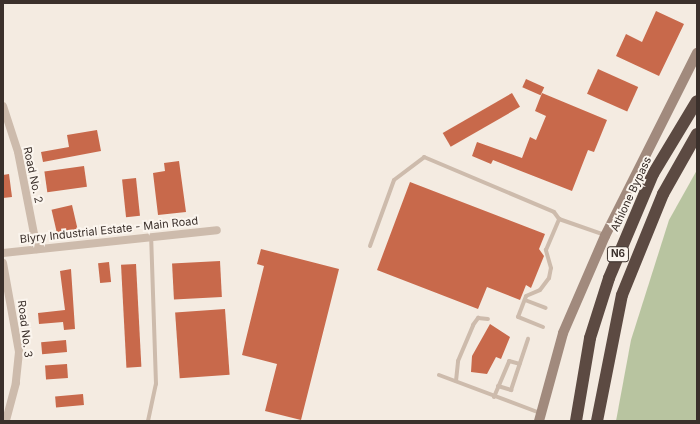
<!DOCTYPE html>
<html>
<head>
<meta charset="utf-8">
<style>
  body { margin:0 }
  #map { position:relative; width:700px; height:424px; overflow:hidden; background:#f4ebe1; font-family:Inter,sans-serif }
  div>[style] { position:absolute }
  .green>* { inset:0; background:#b8c4a0 }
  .building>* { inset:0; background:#c8694b; transform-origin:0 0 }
  .lane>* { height:4px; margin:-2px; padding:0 2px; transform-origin:2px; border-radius:2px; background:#cdbbac }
  .street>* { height:8px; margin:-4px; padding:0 4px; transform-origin:4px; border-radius:4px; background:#cdbbac }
  .secondary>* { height:10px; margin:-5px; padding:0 5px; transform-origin:5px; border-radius:5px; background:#a18a7d }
  .highway>* { height:12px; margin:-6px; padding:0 6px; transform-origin:6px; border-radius:6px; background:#5c4a42 }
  span { translate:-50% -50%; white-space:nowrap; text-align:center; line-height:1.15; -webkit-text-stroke:4px #fbf5ee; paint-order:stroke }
  .shield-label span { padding:1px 3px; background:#fbf5ee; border:1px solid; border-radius:3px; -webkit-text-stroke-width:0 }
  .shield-label { font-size:10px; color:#3b302b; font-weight:700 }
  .street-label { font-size:11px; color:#3b302b }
  .frame { position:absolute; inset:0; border:4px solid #3b302b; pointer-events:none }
</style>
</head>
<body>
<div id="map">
  <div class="green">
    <div style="clip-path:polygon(697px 170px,697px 421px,616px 421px,631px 340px,669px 220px)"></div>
  </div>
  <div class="building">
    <div style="clip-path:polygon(656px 11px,684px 24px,659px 76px,616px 56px,626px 34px,642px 42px)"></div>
    <div style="left:598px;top:69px;width:44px;height:27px;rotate:24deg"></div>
    <div style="left:526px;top:79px;width:20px;height:9px;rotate:24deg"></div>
    <div style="left:512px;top:93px;width:16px;height:80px;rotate:60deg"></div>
    <div style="clip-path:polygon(542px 93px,607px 120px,594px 152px,588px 150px,572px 191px,493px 160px,491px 164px,472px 156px,477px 142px,522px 158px,530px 137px,536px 140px,546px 116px,535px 111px)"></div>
    <div style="clip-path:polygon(97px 130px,101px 151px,43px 162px,41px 152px,69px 147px,67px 135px)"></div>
    <div style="clip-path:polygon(179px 161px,186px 212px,158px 215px,153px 173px,165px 171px,164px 163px)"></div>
    <div style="left:84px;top:166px;width:21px;height:40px;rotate:82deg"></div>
    <div style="clip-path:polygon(9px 174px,12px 197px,3px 198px,3px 175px)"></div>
    <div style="left:136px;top:178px;width:38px;height:14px;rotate:84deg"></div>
    <div style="clip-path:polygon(410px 182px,545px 234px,539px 249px,544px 256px,531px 288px,526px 285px,520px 300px,487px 287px,478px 309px,377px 270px)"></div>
    <div style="left:72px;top:205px;width:28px;height:21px;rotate:77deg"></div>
    <div style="clip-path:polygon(261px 249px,339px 269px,301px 420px,265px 411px,277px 364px,242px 355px,264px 266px,257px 264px)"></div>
    <div style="left:220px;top:261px;width:36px;height:48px;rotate:87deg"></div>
    <div style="left:109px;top:262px;width:20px;height:11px;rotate:84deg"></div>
    <div style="left:136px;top:264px;width:103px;height:15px;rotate:87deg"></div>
    <div style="clip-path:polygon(71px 269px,75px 329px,64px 330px,63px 322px,39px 324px,38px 313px,65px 310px,60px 271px)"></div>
    <div style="left:225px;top:309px;width:66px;height:50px;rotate:86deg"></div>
    <div style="clip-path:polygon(490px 324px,510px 337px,501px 359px,496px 357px,487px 374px,471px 372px,472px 356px)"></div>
    <div style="left:66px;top:340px;width:12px;height:25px;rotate:85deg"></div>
    <div style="left:67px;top:364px;width:14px;height:22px;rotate:86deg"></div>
    <div style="left:83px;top:394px;width:11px;height:28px;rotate:85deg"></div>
  </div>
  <div class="lane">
    <div style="left:370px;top:246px;width:70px;rotate:-70deg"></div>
    <div style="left:394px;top:180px;width:38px;rotate:-37deg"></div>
    <div style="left:424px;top:157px;width:141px;rotate:22.9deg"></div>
    <div style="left:554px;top:212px;width:9px;rotate:54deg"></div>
    <div style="left:559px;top:219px;width:49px;rotate:19.2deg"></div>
    <div style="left:525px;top:300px;width:22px;rotate:21deg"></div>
    <div style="left:543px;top:327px;width:27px;rotate:-158deg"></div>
    <div style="left:518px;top:317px;width:22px;rotate:-69deg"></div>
    <div style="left:526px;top:296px;width:15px;rotate:-23deg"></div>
    <div style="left:540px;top:290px;width:15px;rotate:-53deg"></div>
    <div style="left:549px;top:278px;width:10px;rotate:-79deg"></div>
    <div style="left:551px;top:268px;width:19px;rotate:-106deg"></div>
    <div style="left:546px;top:250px;width:34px;rotate:-67deg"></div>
    <div style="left:439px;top:375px;width:108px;rotate:20.6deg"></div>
    <div style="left:456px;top:381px;width:20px;rotate:-84deg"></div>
    <div style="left:458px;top:361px;width:39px;rotate:-67deg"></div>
    <div style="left:473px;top:325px;width:9px;rotate:-54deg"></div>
    <div style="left:478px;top:318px;width:10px;rotate:6deg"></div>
    <div style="left:498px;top:386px;width:14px;rotate:17deg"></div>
    <div style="left:511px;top:390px;width:54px;rotate:-71.6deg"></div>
    <div style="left:494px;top:397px;width:39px;rotate:-67deg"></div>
    <div style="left:509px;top:361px;width:11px;rotate:15deg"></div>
    <div style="left:148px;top:421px;width:38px;rotate:-78deg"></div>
    <div style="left:156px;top:384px;width:148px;rotate:-91.9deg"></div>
  </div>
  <div class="street">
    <div style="left:3px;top:106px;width:48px;rotate:71.9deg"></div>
    <div style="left:18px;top:152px;width:99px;rotate:78.9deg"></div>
    <div style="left:3px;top:253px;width:215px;rotate:-6.1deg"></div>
    <div style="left:3px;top:263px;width:90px;rotate:79.8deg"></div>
    <div style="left:19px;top:352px;width:31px;rotate:96deg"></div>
    <div style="left:16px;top:383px;width:39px;rotate:105deg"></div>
  </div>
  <div class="secondary">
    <div style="left:539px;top:421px;width:91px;rotate:-74.7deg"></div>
    <div style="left:563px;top:333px;width:106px;rotate:-66.6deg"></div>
    <div style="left:605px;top:236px;width:205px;rotate:-63.3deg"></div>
  </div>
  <div class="highway">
    <div style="left:576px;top:421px;width:84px;rotate:-80.4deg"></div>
    <div style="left:590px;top:338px;width:63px;rotate:-72.4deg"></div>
    <div style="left:609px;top:278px;width:113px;rotate:-67.1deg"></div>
    <div style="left:653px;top:174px;width:85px;rotate:-58.9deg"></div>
    <div style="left:597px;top:421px;width:128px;rotate:-78.8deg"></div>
    <div style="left:622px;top:295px;width:109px;rotate:-67.9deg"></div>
    <div style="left:663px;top:194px;width:69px;rotate:-60.5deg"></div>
  </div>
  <div class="shield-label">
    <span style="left:618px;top:254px">N6</span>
  </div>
  <div class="street-label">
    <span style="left:33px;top:175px;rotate:78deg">Road No. 2</span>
    <span style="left:631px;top:194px;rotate:-65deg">Athlone Bypass</span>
    <span style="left:109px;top:230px;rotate:-6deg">Blyry Industrial Estate - Main Road</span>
    <span style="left:25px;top:329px;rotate:83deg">Road No. 3</span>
  </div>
  <div class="frame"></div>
</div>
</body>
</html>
